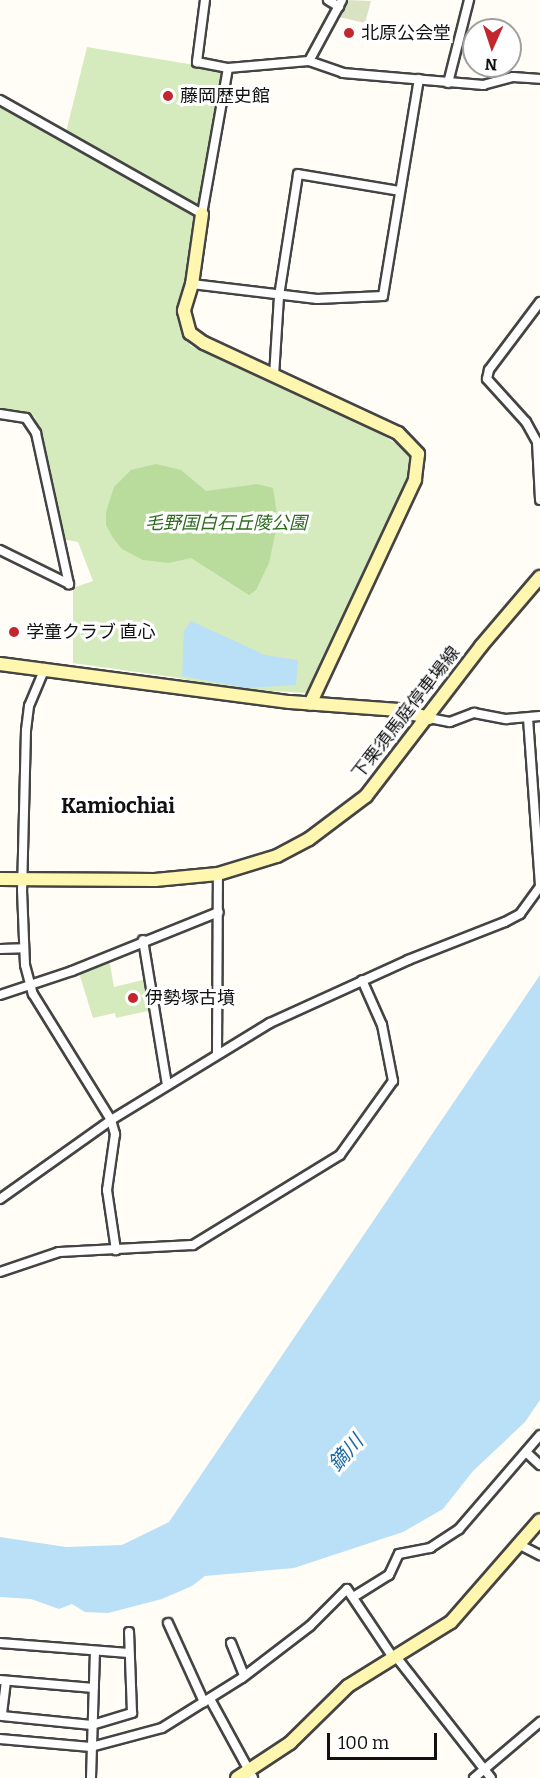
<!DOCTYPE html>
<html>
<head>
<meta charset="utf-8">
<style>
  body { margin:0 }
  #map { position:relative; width:540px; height:1778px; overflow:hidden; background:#fffdf5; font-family:Bitter,"Noto Sans JP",serif }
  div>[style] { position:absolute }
  .green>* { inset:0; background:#d5ebbd }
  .forest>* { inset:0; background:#b9dc9c }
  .cemetery>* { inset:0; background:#d9e3c4 }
  .water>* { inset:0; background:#b9e0f7 }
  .roads { filter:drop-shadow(2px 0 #444) drop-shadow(-2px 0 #444) drop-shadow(0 2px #444) drop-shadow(0 -2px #444) }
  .street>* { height:8px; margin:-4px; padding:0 4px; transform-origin:4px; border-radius:4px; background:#fff }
  .secondary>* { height:12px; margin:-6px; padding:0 6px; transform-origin:6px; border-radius:6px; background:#fff6b0 }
  .dots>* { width:16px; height:16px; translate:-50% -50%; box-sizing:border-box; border:3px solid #fff; border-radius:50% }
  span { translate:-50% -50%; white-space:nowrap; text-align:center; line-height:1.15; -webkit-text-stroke:6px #fff; paint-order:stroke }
  .poi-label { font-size:18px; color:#111 }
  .left { translate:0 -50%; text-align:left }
  .park-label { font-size:18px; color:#2f6b1f; font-style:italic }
  .street-label { font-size:18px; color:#111 }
  .water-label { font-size:20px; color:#1768a6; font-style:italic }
  .quarter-label { font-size:21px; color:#111; font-weight:700 }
  .north { position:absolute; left:462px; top:18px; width:60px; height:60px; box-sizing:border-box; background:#fff; border:2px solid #a0a0a0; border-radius:50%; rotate:183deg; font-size:16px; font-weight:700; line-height:24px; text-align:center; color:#111 }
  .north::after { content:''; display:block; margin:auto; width:21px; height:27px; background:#c4262e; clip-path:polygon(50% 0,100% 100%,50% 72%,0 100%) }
  .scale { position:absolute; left:327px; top:1733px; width:110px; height:27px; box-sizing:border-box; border:3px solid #111; border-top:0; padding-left:8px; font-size:18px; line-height:21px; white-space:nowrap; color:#111; -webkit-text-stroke:4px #fff; paint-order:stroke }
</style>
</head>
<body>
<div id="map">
  <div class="green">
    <div style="clip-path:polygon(87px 47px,218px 69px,223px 73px,180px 314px,182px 334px,191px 346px,379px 433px,408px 451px,411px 466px,403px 492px,306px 693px,220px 688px,179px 678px,73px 663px,73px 588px,93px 581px,78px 542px,62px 539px,35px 417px,0 412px,0 103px,64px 140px)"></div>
    <div style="clip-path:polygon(109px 959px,114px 987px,147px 979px,152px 1010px,116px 1018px,115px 1013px,93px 1018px,79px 973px)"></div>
  </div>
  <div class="forest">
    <div style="clip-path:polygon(156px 464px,181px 470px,206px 491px,257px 484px,273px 488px,278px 521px,269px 563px,256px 590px,249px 595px,191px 558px,169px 563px,143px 560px,122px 549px,113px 538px,106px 525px,106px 512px,114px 487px,131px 470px)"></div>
  </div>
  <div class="cemetery">
    <div style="clip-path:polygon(345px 0,371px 1px,365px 23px,339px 17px)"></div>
  </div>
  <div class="water">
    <div style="clip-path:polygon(191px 621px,265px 655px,298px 660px,296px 685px,247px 688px,182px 676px,184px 631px)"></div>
    <div style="clip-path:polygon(540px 975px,540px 1400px,525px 1422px,473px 1471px,443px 1509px,403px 1532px,294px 1568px,205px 1576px,192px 1586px,162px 1599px,108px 1613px,85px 1612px,72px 1604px,59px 1609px,31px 1599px,0 1597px,0 1537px,66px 1547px,122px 1545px,169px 1522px)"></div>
  </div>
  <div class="roads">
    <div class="street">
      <div style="left:205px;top:0;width:63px;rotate:97.4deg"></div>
      <div style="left:197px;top:62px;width:32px;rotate:11deg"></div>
      <div style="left:228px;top:68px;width:81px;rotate:-4.9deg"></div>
      <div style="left:309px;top:61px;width:36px;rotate:19deg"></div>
      <div style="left:343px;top:73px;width:141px;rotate:4.9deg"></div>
      <div style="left:483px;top:85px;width:31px;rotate:-15deg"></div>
      <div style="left:513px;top:77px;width:27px;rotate:4deg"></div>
      <div style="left:328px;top:0;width:13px;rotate:32deg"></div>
      <div style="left:309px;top:61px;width:69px;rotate:-61.6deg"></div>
      <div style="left:448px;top:83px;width:86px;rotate:-75.8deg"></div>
      <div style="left:0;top:100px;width:232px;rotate:29.4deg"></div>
      <div style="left:202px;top:214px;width:148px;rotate:-79.9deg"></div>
      <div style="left:192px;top:284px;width:126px;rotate:6.8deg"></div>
      <div style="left:317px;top:299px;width:66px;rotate:-2.6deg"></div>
      <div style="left:383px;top:296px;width:220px;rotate:-80.6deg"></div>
      <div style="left:540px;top:302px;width:85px;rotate:126.9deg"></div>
      <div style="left:489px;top:370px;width:9px;rotate:103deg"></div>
      <div style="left:487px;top:379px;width:58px;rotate:47.8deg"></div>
      <div style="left:526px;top:422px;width:23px;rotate:61deg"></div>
      <div style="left:537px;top:442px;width:58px;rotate:87deg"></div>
      <div style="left:274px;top:376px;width:80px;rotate:-86.4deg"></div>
      <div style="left:279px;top:296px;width:123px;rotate:-81.1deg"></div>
      <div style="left:298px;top:174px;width:103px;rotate:9.5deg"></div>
      <div style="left:0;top:414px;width:26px;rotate:9deg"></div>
      <div style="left:26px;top:418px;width:18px;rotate:56deg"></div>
      <div style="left:36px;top:433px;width:155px;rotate:77.7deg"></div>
      <div style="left:0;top:550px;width:77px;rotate:26.2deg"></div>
      <div style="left:45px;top:668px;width:41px;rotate:112.8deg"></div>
      <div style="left:29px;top:706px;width:24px;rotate:97deg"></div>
      <div style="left:26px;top:730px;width:160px;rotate:91.4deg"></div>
      <div style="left:22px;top:890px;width:75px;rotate:87.7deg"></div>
      <div style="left:25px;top:965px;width:30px;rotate:75deg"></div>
      <div style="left:33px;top:994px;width:148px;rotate:58.2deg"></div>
      <div style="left:111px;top:1120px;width:15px;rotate:74deg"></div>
      <div style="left:115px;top:1134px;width:57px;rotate:98.1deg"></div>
      <div style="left:107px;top:1190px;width:61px;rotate:81.5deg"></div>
      <div style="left:429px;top:718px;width:21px;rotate:11deg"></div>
      <div style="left:450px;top:722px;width:26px;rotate:-21deg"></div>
      <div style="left:474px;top:713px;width:33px;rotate:11deg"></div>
      <div style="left:506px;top:719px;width:34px;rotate:-5deg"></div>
      <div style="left:528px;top:718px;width:167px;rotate:85.9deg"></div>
      <div style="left:143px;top:940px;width:147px;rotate:80.6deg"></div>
      <div style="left:0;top:949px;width:24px;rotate:-2deg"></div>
      <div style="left:0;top:995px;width:76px;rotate:-18.4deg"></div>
      <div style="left:72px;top:971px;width:158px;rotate:-21.9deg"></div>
      <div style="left:217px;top:1054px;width:180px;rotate:-89.7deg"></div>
      <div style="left:0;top:1199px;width:136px;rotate:-35.4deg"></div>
      <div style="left:111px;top:1120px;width:186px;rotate:-31.4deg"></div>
      <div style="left:270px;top:1023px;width:152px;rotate:-24.5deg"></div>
      <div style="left:408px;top:960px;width:104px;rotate:-21.4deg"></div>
      <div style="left:505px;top:922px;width:17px;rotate:-28deg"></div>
      <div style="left:520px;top:914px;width:34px;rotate:-54deg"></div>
      <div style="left:0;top:1272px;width:62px;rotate:-18.7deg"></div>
      <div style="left:59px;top:1252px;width:134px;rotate:-3deg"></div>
      <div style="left:193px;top:1245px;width:172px;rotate:-31.5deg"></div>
      <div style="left:340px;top:1155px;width:91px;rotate:-54.4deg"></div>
      <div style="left:393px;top:1081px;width:57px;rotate:-101.1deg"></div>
      <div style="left:382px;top:1025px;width:49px;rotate:-114deg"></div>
      <div style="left:526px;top:1452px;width:19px;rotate:43deg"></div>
      <div style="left:518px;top:1544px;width:25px;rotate:27deg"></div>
      <div style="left:355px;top:1596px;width:40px;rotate:-32deg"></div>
      <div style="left:389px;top:1575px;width:23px;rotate:-65deg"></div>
      <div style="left:399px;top:1554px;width:32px;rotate:-11deg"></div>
      <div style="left:430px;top:1548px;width:35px;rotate:-33deg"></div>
      <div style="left:459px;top:1529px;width:124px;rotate:-49.2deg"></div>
      <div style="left:168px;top:1623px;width:87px;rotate:65.5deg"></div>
      <div style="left:0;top:1643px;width:129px;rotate:4.4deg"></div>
      <div style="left:231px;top:1643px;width:35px;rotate:68deg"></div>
      <div style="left:397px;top:1658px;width:152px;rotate:51.9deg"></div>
      <div style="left:0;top:1680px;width:94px;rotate:4.9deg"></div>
      <div style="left:6px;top:1681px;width:35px;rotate:97deg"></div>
      <div style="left:2px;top:1716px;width:90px;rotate:5.7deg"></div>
      <div style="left:92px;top:1725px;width:42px;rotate:-16.7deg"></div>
      <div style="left:132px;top:1713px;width:81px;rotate:-92.1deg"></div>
      <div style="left:210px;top:1699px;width:90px;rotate:61.4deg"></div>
      <div style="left:0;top:1739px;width:91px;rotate:5deg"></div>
      <div style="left:91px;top:1747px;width:73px;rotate:-15deg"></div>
      <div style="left:162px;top:1728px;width:94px;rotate:-32deg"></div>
      <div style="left:242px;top:1678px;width:86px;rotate:-37.4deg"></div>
      <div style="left:310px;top:1626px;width:52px;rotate:-45deg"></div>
      <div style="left:347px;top:1589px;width:84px;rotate:56.1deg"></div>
      <div style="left:91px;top:1778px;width:127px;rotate:-88.2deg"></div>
      <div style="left:474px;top:1778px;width:87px;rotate:-40.3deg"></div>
    </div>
    <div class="secondary">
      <div style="left:202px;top:214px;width:71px;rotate:98.1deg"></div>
      <div style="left:192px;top:284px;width:28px;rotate:107deg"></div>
      <div style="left:184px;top:311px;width:23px;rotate:75deg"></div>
      <div style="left:190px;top:333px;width:17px;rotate:36deg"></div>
      <div style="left:204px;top:343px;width:214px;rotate:24.9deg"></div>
      <div style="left:398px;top:433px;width:29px;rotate:46deg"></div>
      <div style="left:418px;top:454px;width:26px;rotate:97deg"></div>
      <div style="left:415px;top:480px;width:247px;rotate:115.1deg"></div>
      <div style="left:0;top:664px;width:292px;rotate:7.5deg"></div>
      <div style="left:290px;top:702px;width:109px;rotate:4.2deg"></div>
      <div style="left:399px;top:710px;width:31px;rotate:15deg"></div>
      <div style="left:0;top:879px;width:155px;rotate:0.4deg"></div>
      <div style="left:155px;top:880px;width:63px;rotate:-5.4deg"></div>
      <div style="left:218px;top:874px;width:62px;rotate:-17deg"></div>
      <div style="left:277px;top:856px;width:36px;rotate:-28deg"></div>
      <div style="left:309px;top:839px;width:71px;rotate:-37deg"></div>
      <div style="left:366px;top:796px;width:189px;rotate:-52.5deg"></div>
      <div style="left:481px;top:646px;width:91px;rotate:-49.5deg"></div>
      <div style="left:237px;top:1778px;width:64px;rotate:-33.4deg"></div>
      <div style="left:290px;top:1743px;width:81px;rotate:-44.5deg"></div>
      <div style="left:348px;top:1686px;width:121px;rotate:-31.9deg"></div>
      <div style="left:451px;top:1622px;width:135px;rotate:-48.9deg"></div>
    </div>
  </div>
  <div class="dots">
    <div style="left:349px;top:33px;background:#c4262e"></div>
    <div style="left:168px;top:96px;background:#c4262e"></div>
    <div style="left:14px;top:632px;background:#c4262e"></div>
    <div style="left:133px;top:998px;background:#c4262e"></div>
  </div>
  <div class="poi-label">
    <span class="left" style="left:361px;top:33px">北原公会堂</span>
    <span class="left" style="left:180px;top:96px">藤岡歴史館</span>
    <span class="left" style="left:26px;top:632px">学童クラブ 直心</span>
    <span class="left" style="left:145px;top:998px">伊勢塚古墳</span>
  </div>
  <div class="park-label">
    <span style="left:226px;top:523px">毛野国白石丘陵公園</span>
  </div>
  <div class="street-label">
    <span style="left:406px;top:713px;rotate:-52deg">下栗須馬庭停車場線</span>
  </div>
  <div class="water-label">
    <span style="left:346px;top:1453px;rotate:-49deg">鏑川</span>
  </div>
  <div class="quarter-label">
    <span style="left:118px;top:806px">Kamiochiai</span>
  </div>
  <div class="north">N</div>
  <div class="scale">100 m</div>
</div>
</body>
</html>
